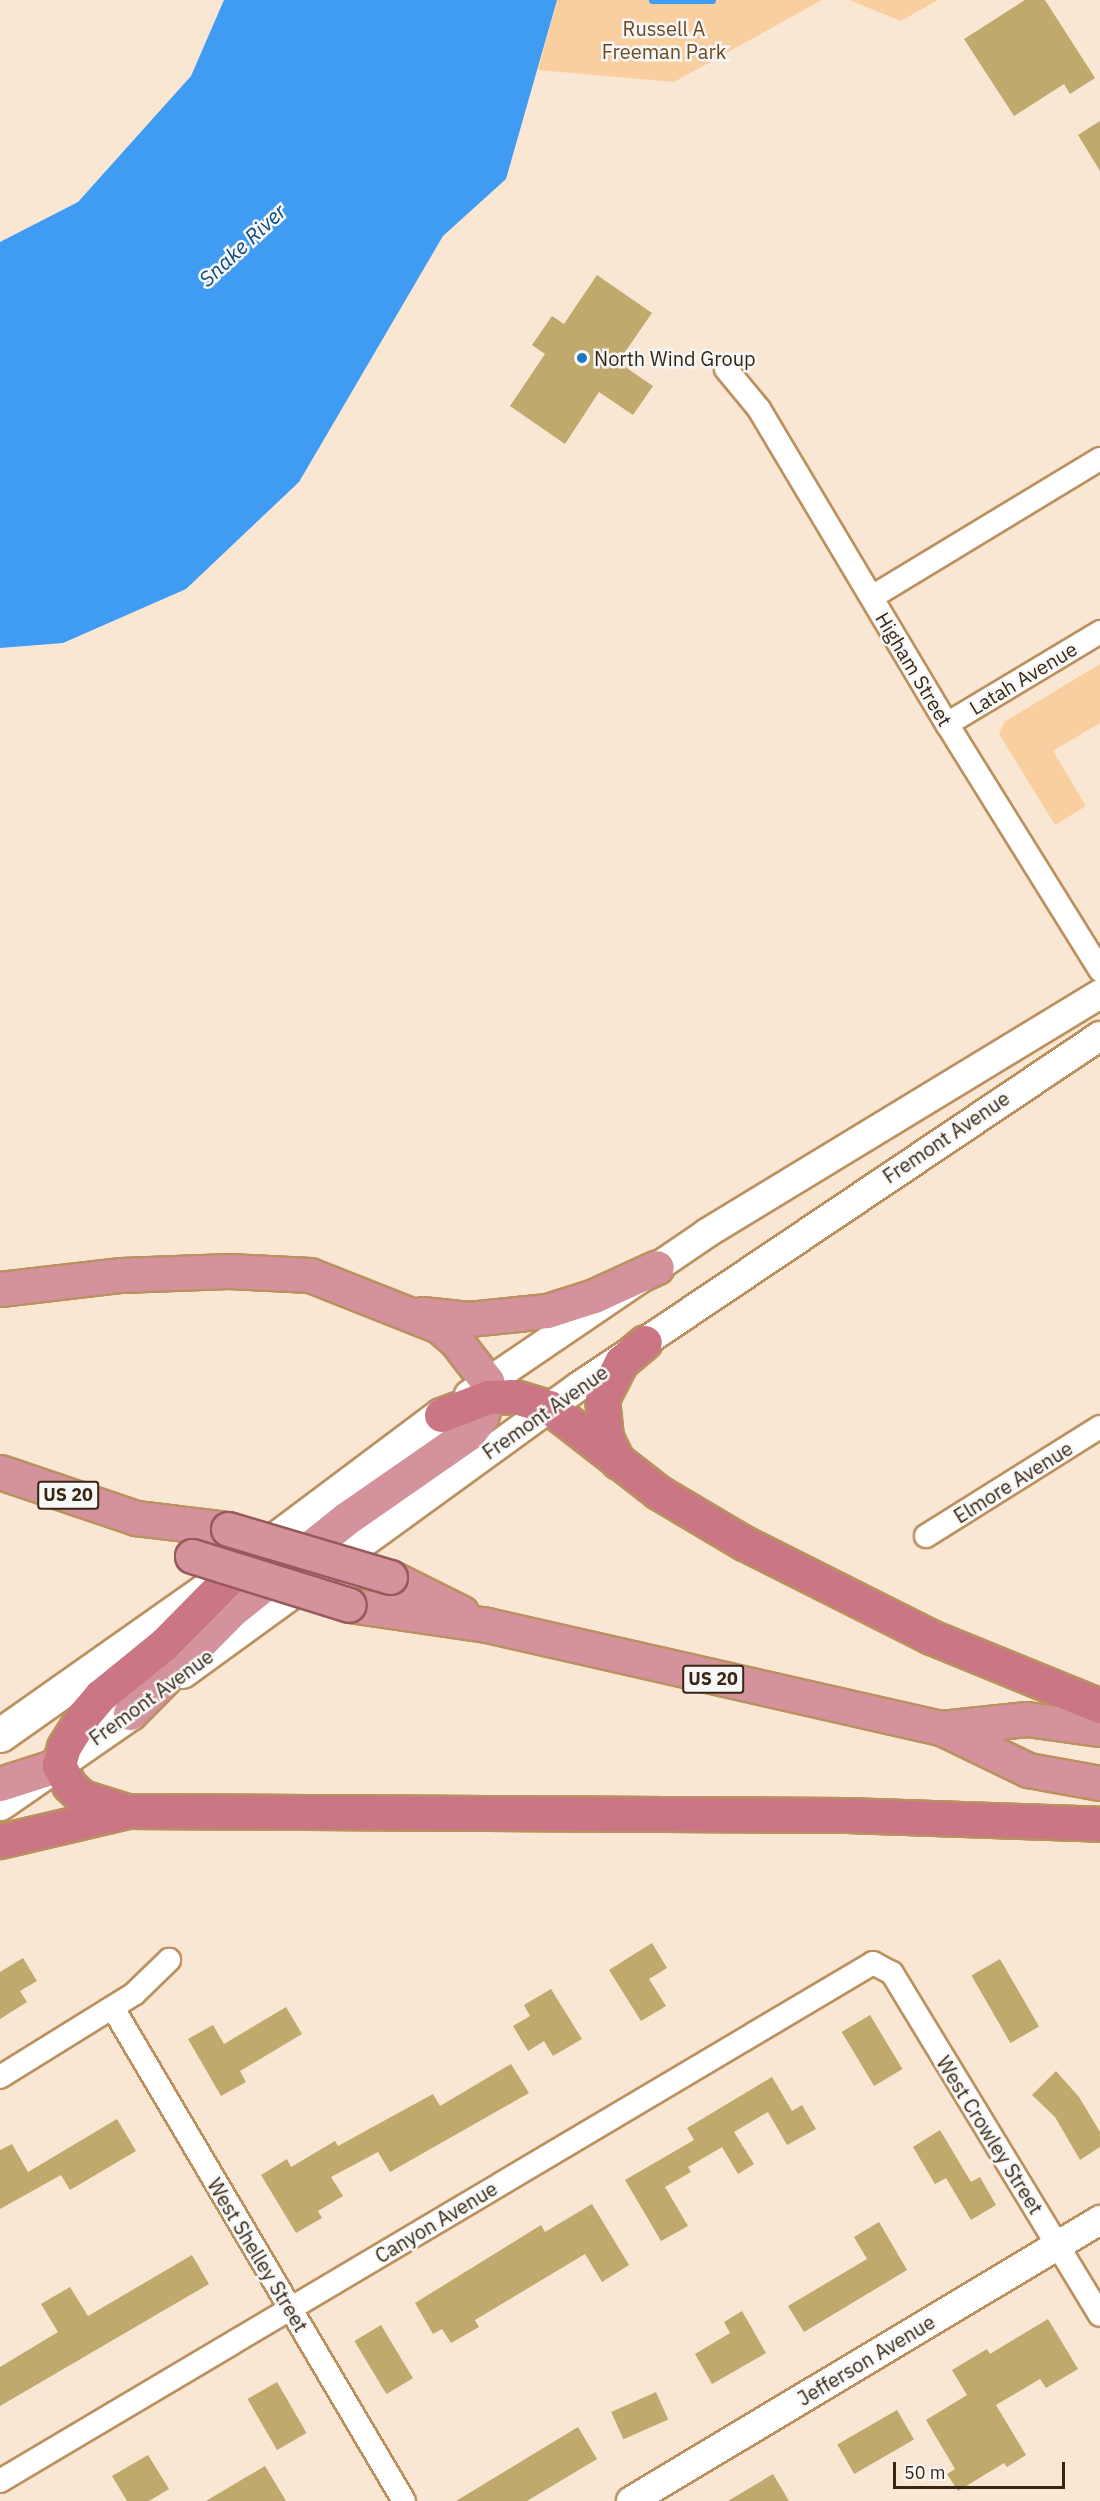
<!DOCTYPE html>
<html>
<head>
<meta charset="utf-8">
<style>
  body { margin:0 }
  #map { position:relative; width:1100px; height:2501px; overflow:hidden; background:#f9e7d3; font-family:"IBM Plex Sans",sans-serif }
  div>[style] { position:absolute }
  .green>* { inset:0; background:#facf9f }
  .water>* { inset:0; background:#409cf2 }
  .stream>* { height:7px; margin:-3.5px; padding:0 3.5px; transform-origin:3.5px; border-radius:3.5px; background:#409cf2 }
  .building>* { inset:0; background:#bfa96c; transform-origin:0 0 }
  .roads { filter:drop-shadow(2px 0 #bb915f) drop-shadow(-2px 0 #bb915f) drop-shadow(0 2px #bb915f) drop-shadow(0 -2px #bb915f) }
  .minor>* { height:22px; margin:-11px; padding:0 11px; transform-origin:11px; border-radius:11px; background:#fff }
  .tertiary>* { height:28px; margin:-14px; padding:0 14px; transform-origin:14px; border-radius:14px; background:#fff }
  .secondary>* { height:33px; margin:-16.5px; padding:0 16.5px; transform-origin:16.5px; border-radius:16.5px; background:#fff }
  .trunk>* { height:33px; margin:-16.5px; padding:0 16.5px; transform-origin:16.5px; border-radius:16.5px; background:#d4929c }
  .motorway>* { height:33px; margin:-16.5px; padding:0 16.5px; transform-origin:16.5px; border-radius:16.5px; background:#ca7684 }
  .bridges { filter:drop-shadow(2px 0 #975a5c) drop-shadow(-2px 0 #975a5c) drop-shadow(0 2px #975a5c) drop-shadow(0 -2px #975a5c) }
  .trunk-bridge>* { height:33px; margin:-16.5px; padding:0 16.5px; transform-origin:16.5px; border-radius:16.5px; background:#d4929c }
  .dots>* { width:16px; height:16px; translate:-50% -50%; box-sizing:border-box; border:3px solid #f7f7f7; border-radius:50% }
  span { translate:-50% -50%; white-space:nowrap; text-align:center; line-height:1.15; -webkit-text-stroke:5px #f7f7f7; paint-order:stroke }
  .shield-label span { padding:2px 4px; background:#f7f7f7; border:2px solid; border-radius:4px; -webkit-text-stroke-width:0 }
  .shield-label { font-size:18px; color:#372612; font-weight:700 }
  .park-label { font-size:20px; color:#6c4a20 }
  .poi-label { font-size:20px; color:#372612 }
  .left { translate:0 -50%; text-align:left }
  .street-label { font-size:20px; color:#372612 }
  .water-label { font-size:21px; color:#084b82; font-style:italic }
  .scale { position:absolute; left:893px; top:2462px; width:172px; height:27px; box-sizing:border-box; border:3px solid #372612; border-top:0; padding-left:8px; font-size:18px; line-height:21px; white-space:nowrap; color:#372612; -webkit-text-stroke:4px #f7f7f7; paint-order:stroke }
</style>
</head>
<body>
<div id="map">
  <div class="green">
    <div style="clip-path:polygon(557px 0,822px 0,674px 82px,538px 70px)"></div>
    <div style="clip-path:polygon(849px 0,938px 0,901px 21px)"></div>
    <div style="clip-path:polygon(1100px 664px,1100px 723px,1053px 751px,1086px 806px,1055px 825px,999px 734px,1004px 722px)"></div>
  </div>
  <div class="water">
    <div style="clip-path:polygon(224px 0,557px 0,506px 179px,443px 236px,299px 482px,186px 589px,63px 643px,0 648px,0 242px,78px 202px,191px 76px)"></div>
  </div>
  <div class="stream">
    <div style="left:652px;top:0;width:60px"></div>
  </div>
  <div class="building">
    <div style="clip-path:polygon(1025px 0,1045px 0,1095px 78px,1070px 94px,1064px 84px,1014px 116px,964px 39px)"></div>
    <div style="clip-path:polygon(1100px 121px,1100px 171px,1078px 135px)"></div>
    <div style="clip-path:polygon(597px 275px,652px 313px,618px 362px,653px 386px,633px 415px,599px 392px,565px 444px,510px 406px,545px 354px,532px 345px,552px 316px,564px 324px)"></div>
    <div style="clip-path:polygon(652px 1943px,667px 1968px,649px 1979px,666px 2006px,641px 2021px,609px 1970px)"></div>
    <div style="clip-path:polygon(23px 1958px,37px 1981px,20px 1991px,27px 2002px,0 2019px,0 1972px)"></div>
    <div style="left:1000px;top:1959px;width:78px;height:33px;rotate:60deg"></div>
    <div style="clip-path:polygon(551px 1989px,582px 2039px,553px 2056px,544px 2041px,528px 2051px,513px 2026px,530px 2016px,524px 2005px)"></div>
    <div style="clip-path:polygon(286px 2007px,302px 2034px,240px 2071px,246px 2082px,221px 2096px,188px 2039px,213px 2025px,224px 2044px)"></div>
    <div style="left:870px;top:2015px;width:63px;height:33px;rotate:59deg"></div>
    <div style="clip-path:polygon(511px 2064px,529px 2093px,390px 2172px,378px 2152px,331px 2177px,343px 2196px,318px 2211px,322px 2218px,296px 2233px,261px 2175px,287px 2159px,291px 2167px,335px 2141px,338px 2146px,433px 2094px,440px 2106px)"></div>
    <div style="clip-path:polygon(1056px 2071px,1079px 2097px,1100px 2132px,1100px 2147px,1080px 2160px,1055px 2117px,1032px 2095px)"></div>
    <div style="clip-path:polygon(772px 2077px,792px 2111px,802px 2105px,816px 2129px,787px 2145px,768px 2112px,734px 2132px,754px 2164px,738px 2174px,722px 2147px,688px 2167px,691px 2172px,665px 2187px,688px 2226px,661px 2241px,625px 2180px,694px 2140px,687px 2128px)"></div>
    <div style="clip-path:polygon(117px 2119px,136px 2151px,70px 2190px,61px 2175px,0 2209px,0 2150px,12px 2144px,28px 2172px)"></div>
    <div style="clip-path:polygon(940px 2130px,971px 2182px,980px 2177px,996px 2205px,971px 2220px,946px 2178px,935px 2184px,913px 2147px)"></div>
    <div style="clip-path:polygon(592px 2204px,629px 2265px,602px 2282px,585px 2254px,475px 2320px,479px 2327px,451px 2343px,442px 2329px,433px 2334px,415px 2303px,541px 2225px,545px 2232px)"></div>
    <div style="clip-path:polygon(879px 2222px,907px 2270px,804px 2332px,788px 2306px,867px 2259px,854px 2237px)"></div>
    <div style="clip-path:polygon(192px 2255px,209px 2284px,0 2406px,0 2367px,58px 2332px,41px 2304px,70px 2287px,88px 2316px)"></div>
    <div style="clip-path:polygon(742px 2311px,766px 2353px,712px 2384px,695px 2354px,730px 2333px,724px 2322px)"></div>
    <div style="clip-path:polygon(1048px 2319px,1078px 2369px,1046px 2388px,1040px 2379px,996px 2405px,1026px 2455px,1007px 2467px,1004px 2463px,958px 2491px,947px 2474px,955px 2469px,926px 2420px,967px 2395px,952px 2370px,987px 2349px,990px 2354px)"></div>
    <div style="left:381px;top:2325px;width:62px;height:31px;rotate:59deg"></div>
    <div style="left:277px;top:2382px;width:59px;height:34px;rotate:60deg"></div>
    <div style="left:656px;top:2392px;width:30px;height:49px;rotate:66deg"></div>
    <div style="left:897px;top:2410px;width:34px;height:69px;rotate:60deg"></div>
    <div style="clip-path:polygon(578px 2427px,597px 2459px,527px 2501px,456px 2501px)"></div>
    <div style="clip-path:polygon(148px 2455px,169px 2489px,149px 2501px,127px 2501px,112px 2476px)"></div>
    <div style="clip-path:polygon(265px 2466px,286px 2501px,206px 2501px)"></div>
    <div style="clip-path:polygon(773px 2474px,789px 2501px,728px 2501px)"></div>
  </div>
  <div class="roads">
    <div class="minor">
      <div style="left:726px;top:369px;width:52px;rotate:50.5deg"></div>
      <div style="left:759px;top:409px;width:367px;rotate:59.2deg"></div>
      <div style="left:947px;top:724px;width:290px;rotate:58.1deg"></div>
      <div style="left:872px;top:597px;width:267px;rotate:-31.2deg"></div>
      <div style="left:947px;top:724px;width:179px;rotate:-31deg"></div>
      <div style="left:926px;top:1536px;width:205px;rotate:-32.1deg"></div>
      <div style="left:113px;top:2008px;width:572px;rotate:59.45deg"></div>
      <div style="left:0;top:2077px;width:158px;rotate:-31.8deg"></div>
      <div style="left:134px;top:1994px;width:49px;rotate:-44.2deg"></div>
      <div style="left:0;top:2481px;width:1015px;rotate:-30.68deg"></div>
      <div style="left:873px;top:1963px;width:21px;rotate:28deg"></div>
      <div style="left:892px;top:1973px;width:400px;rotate:58.7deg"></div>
    </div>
    <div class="tertiary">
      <div style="left:469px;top:1395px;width:288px;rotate:-34.2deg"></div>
      <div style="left:707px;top:1233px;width:460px;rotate:-31.3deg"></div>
      <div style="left:183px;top:1674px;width:488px;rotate:-36deg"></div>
      <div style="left:578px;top:1387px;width:629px;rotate:-33.92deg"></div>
      <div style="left:631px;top:2501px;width:547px;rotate:-30.93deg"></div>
    </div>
    <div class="secondary">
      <div style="left:253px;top:1556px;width:235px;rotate:-36.9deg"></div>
      <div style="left:0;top:1735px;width:250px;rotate:-35.2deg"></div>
      <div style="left:0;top:1803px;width:158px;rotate:-34.7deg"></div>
    </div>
    <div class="trunk">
      <div style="left:0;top:1289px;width:122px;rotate:-6.6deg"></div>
      <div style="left:121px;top:1275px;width:108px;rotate:-2.1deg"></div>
      <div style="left:229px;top:1271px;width:81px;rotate:2.8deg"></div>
      <div style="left:310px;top:1275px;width:139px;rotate:21.6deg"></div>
      <div style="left:439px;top:1326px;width:23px;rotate:41deg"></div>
      <div style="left:456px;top:1341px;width:51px;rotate:52.2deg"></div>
      <div style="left:487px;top:1381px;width:16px;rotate:86deg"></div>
      <div style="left:488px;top:1397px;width:21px;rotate:109deg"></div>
      <div style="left:481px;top:1417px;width:21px;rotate:127deg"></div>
      <div style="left:468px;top:1434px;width:147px;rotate:145.2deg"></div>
      <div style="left:347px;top:1518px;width:147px;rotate:141.3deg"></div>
      <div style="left:232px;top:1610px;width:145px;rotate:134.7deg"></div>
      <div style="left:422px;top:1314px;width:47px;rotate:6.1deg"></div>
      <div style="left:469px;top:1319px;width:78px;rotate:-5.9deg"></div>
      <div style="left:547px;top:1311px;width:49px;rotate:-17.7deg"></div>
      <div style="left:594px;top:1296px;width:69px;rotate:-24.7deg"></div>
      <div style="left:0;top:1472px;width:144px;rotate:18.7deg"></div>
      <div style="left:136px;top:1518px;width:93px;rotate:6.8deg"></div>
      <div style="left:390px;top:1577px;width:80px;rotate:26.6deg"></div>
      <div style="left:349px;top:1605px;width:139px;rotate:8.2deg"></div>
      <div style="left:487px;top:1625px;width:466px;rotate:12.8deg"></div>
      <div style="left:941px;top:1728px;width:97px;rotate:25.8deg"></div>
      <div style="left:1028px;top:1770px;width:73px;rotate:10.2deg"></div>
      <div style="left:941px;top:1728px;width:86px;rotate:-6deg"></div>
      <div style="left:1027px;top:1719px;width:74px;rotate:7.8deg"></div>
      <div style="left:0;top:1784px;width:62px;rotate:-17.9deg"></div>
    </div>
    <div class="motorway">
      <div style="left:441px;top:1415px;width:50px;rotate:-21deg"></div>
      <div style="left:488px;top:1397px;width:24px;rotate:-2deg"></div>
      <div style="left:512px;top:1396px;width:39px;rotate:17deg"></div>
      <div style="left:549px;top:1407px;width:138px;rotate:37.9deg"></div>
      <div style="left:658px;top:1492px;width:100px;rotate:30.7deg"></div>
      <div style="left:744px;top:1543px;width:209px;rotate:26.7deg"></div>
      <div style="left:931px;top:1637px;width:183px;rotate:22.2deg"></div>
      <div style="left:618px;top:1462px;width:28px;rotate:-116deg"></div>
      <div style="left:606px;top:1437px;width:38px;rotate:-96deg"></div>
      <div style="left:602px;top:1399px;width:42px;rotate:-62.8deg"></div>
      <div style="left:621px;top:1362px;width:31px;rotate:-40deg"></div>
      <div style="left:242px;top:1565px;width:111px;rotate:134.6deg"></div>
      <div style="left:164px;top:1644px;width:82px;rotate:140.9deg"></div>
      <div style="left:100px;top:1696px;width:25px;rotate:130deg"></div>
      <div style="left:84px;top:1715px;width:38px;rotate:122deg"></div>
      <div style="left:64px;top:1747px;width:19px;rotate:106deg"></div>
      <div style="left:59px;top:1765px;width:22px;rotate:63deg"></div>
      <div style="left:69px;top:1785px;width:18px;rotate:43deg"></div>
      <div style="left:82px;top:1797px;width:47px;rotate:17.3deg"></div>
      <div style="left:127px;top:1811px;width:719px;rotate:0.32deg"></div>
      <div style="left:846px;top:1815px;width:254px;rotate:2deg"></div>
      <div style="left:0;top:1841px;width:127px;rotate:-13.2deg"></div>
    </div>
  </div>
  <div class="bridges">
    <div class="trunk-bridge">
      <div style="left:228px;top:1529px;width:169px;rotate:16.5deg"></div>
      <div style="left:192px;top:1556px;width:164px;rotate:17.3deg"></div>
    </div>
  </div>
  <div class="dots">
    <div style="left:582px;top:358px;background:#1f78c5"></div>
  </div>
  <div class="shield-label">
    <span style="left:68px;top:1495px">US 20</span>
    <span style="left:713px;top:1679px">US 20</span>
  </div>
  <div class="park-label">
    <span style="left:664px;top:40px">Russell A<br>Freeman Park</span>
  </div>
  <div class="poi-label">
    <span class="left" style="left:594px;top:358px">North Wind Group</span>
  </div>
  <div class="street-label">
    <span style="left:914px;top:669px;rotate:59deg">Higham Street</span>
    <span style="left:1023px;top:678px;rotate:-31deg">Latah Avenue</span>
    <span style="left:946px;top:1137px;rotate:-34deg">Fremont Avenue</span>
    <span style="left:545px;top:1412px;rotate:-35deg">Fremont Avenue</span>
    <span style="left:1013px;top:1482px;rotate:-32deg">Elmore Avenue</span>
    <span style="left:151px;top:1697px;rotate:-36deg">Fremont Avenue</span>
    <span style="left:990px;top:2135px;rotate:58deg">West Crowley Street</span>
    <span style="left:436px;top:2222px;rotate:-31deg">Canyon Avenue</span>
    <span style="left:258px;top:2255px;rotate:59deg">West Shelley Street</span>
    <span style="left:866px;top:2360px;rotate:-31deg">Jefferson Avenue</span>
  </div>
  <div class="water-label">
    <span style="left:242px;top:245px;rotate:-43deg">Snake River</span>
  </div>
  <div class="scale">50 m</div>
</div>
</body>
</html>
